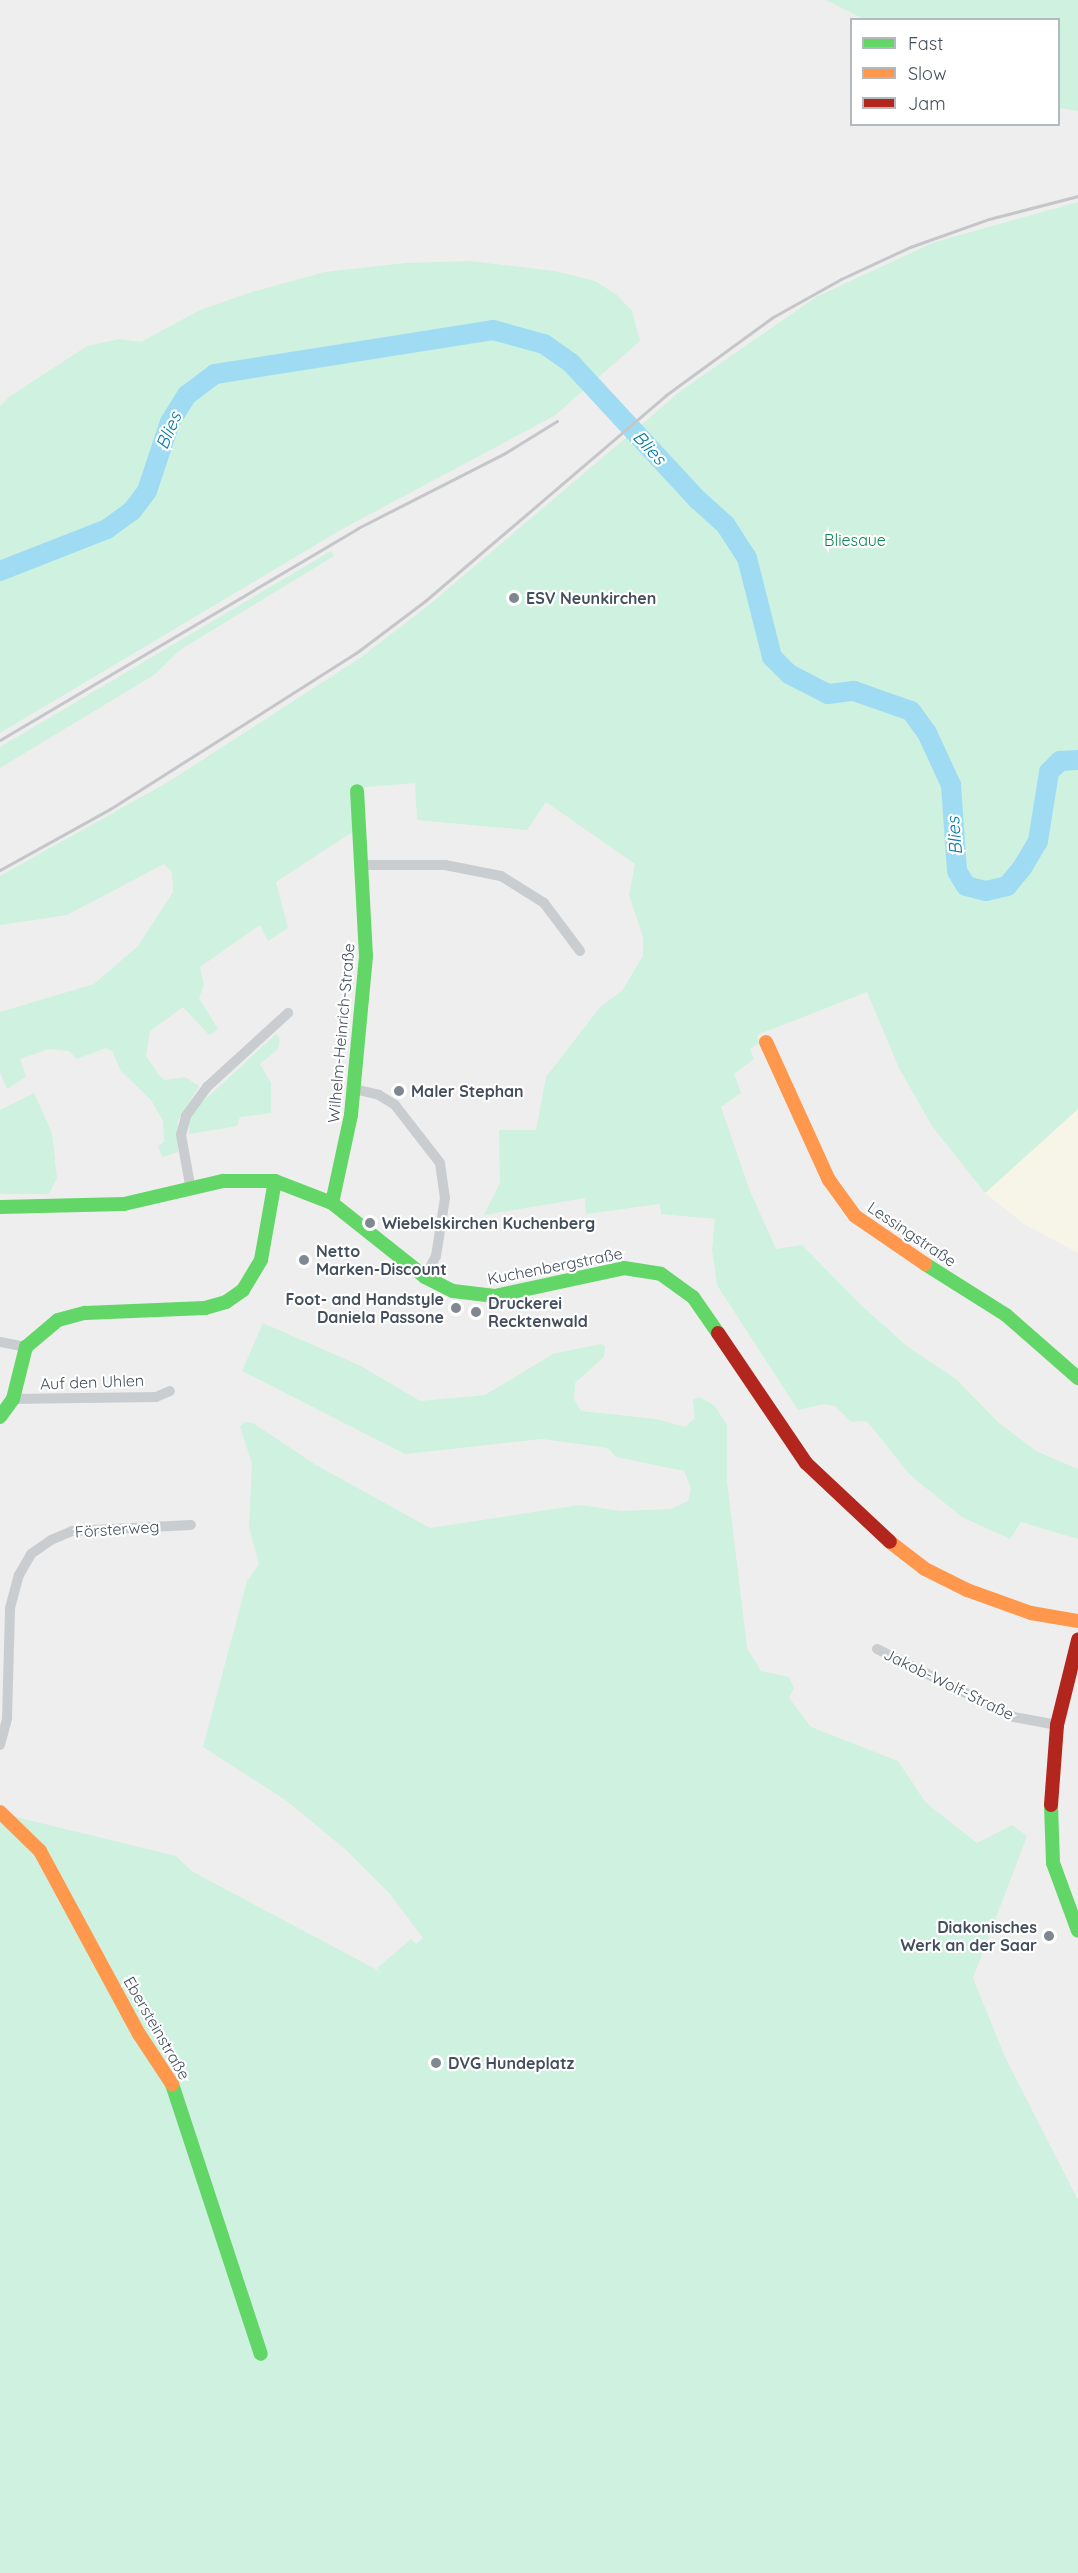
<!DOCTYPE html>
<html>
<head>
<meta charset="utf-8">
<style>
  body { margin:0 }
  #map { position:relative; width:1078px; height:2573px; overflow:hidden; background:#efeeee; font-family:Quicksand,sans-serif }
  div>[style] { position:absolute }
  .commercial>* { inset:0; background:#f7f4e8 }
  .green>* { inset:0; background:#cff1df }
  .river>* { height:20px; margin:-10px; padding:0 10px; transform-origin:10px; border-radius:10px; background:#9fdcf4 }
  .street>* { height:10px; margin:-5px; padding:0 5px; transform-origin:5px; border-radius:5px; background:#cacdd0 }
  .fast>* { height:14px; margin:-7px; padding:0 7px; transform-origin:7px; border-radius:7px; background:#63d668 }
  .slow>* { height:14px; margin:-7px; padding:0 7px; transform-origin:7px; border-radius:7px; background:#ff974d }
  .jam>* { height:14px; margin:-7px; padding:0 7px; transform-origin:7px; border-radius:7px; background:#b3261e }
  .rail>* { height:3px; margin:-1.5px; padding:0 1.5px; transform-origin:1.5px; border-radius:1.5px; background:#c4c6c9 }
  .dots>* { width:16px; height:16px; translate:-50% -50%; box-sizing:border-box; border:3px solid #fff; border-radius:50% }
  span { translate:-50% -50%; white-space:nowrap; text-align:center; line-height:1.15; -webkit-text-stroke:4.5px #fff; paint-order:stroke }
  .park-label { font-size:16px; color:#0b8751 }
  .poi-label { font-size:16px; color:#434f5d; font-weight:700 }
  .left { translate:0 -50%; text-align:left }
  .right { translate:-100% -50%; text-align:right }
  .street-label { font-size:16px; color:#434f5d }
  .water-label { font-size:18px; color:#017cab; font-style:italic }
  .legend { position:absolute; left:850px; top:18px; width:210px; height:108px; box-sizing:border-box; background:#fff; border:2px solid #b4b9be; margin:0; padding:8px 10px; list-style:none; font-size:18px; color:#434f5d }
  .legend li { display:flex; align-items:center; gap:12px; height:30px }
  .legend b { width:30px; border:2px solid #b4b9be }
</style>
</head>
<body>
<div id="map">
  <div class="commercial">
    <div style="clip-path:polygon(1078px 1109px,1078px 1253px,1024px 1224px,985px 1193px)"></div>
  </div>
  <div class="green">
    <div style="clip-path:polygon(826px 0,1078px 0,1078px 111px,1059px 108px,1058px 20px,864px 19px)"></div>
    <div style="clip-path:polygon(1078px 202px,1078px 1109px,985px 1193px,932px 1126px,899px 1068px,867px 992px,757px 1035px,759px 1043px,750px 1049px,754px 1059px,734px 1074px,741px 1093px,721px 1107px,750px 1191px,776px 1249px,802px 1245px,861px 1305px,908px 1347px,956px 1379px,999px 1423px,1036px 1451px,1078px 1469px,1078px 1539px,1021px 1522px,1010px 1539px,962px 1517px,910px 1475px,867px 1421px,851px 1422px,835px 1406px,824px 1404px,798px 1410px,717px 1285px,712px 1249px,715px 1219px,661px 1214px,660px 1204px,586px 1214px,585px 1198px,484px 1215px,500px 1183px,499px 1130px,536px 1130px,546px 1077px,601px 1006px,622px 991px,643px 956px,643px 937px,629px 895px,635px 864px,546px 802px,527px 830px,417px 820px,415px 783px,355px 788px,357px 829px,276px 882px,288px 928px,268px 941px,260px 925px,200px 967px,204px 985px,199px 998px,218px 1029px,209px 1035px,183px 1007px,150px 1031px,146px 1056px,159px 1075px,165px 1080px,185px 1077px,199px 1086px,178px 1121px,178px 1152px,162px 1157px,158px 1146px,164px 1142px,163px 1121px,151px 1100px,121px 1071px,112px 1051px,106px 1048px,77px 1059px,69px 1051px,49px 1049px,20px 1059px,26px 1077px,7px 1089px,0 1072px,0 1012px,94px 984px,138px 946px,173px 892px,172px 872px,164px 864px,67px 915px,0 925px,0 876px,168px 782px,360px 658px,429px 605px,682px 390px,816px 297px,935px 242px)"></div>
    <div style="clip-path:polygon(469px 261px,555px 271px,595px 281px,617px 295px,632px 311px,640px 341px,554px 416px,344px 528px,0 733px,0 406px,9px 397px,87px 346px,119px 339px,141px 342px,200px 310px,252px 292px,325px 272px,406px 263px)"></div>
    <div style="clip-path:polygon(331px 551px,334px 556px,180px 650px,154px 675px,0 768px,0 747px)"></div>
    <div style="clip-path:polygon(276px 1034px,280px 1039px,278px 1049px,260px 1064px,271px 1083px,271px 1113px,240px 1117px,237px 1126px,189px 1134px,188px 1124px,196px 1108px)"></div>
    <div style="clip-path:polygon(34px 1093px,52px 1133px,57px 1178px,49px 1194px,0 1194px,0 1110px)"></div>
    <div style="clip-path:polygon(263px 1323px,361px 1366px,420px 1401px,485px 1395px,553px 1354px,600px 1344px,605px 1346px,604px 1357px,575px 1383px,574px 1399px,581px 1411px,656px 1419px,685px 1427px,695px 1418px,693px 1400px,699px 1397px,714px 1405px,727px 1425px,727px 1480px,747px 1648px,761px 1671px,789px 1677px,794px 1688px,789px 1698px,811px 1727px,898px 1761px,926px 1803px,977px 1843px,1012px 1825px,1027px 1836px,973px 1978px,1005px 2057px,1078px 2200px,1078px 2573px,0 2573px,0 1813px,176px 1856px,193px 1872px,381px 1972px,377px 1968px,411px 1939px,416px 1944px,423px 1938px,390px 1894px,345px 1849px,287px 1801px,203px 1747px,247px 1581px,259px 1564px,249px 1527px,252px 1464px,240px 1426px,246px 1422px,253px 1423px,316px 1465px,430px 1528px,580px 1505px,621px 1511px,671px 1509px,688px 1501px,691px 1488px,684px 1471px,616px 1457px,608px 1448px,542px 1439px,405px 1454px,242px 1371px)"></div>
  </div>
  <div class="river">
    <div style="left:0;top:571px;width:115px;rotate:-21.4deg"></div>
    <div style="left:107px;top:529px;width:31px;rotate:-36deg"></div>
    <div style="left:132px;top:511px;width:25px;rotate:-53deg"></div>
    <div style="left:147px;top:491px;width:73px;rotate:-71.6deg"></div>
    <div style="left:170px;top:422px;width:32px;rotate:-58deg"></div>
    <div style="left:187px;top:395px;width:35px;rotate:-37deg"></div>
    <div style="left:215px;top:374px;width:281px;rotate:-9deg"></div>
    <div style="left:493px;top:330px;width:53px;rotate:15.4deg"></div>
    <div style="left:544px;top:344px;width:33px;rotate:35deg"></div>
    <div style="left:571px;top:363px;width:187px;rotate:47.2deg"></div>
    <div style="left:698px;top:500px;width:36px;rotate:42deg"></div>
    <div style="left:725px;top:524px;width:40px;rotate:57.1deg"></div>
    <div style="left:747px;top:558px;width:102px;rotate:75.8deg"></div>
    <div style="left:772px;top:657px;width:24px;rotate:45deg"></div>
    <div style="left:789px;top:674px;width:44px;rotate:27.1deg"></div>
    <div style="left:828px;top:694px;width:26px;rotate:-7deg"></div>
    <div style="left:854px;top:691px;width:60px;rotate:19.3deg"></div>
    <div style="left:911px;top:711px;width:27px;rotate:54deg"></div>
    <div style="left:927px;top:733px;width:57px;rotate:65.2deg"></div>
    <div style="left:951px;top:785px;width:86px;rotate:86deg"></div>
    <div style="left:957px;top:871px;width:17px;rotate:59deg"></div>
    <div style="left:966px;top:886px;width:21px;rotate:14deg"></div>
    <div style="left:986px;top:891px;width:22px;rotate:-13deg"></div>
    <div style="left:1007px;top:886px;width:23px;rotate:-50deg"></div>
    <div style="left:1022px;top:868px;width:31px;rotate:-59deg"></div>
    <div style="left:1038px;top:841px;width:70px;rotate:-80.9deg"></div>
    <div style="left:1049px;top:772px;width:16px;rotate:-45deg"></div>
    <div style="left:1060px;top:761px;width:18px;rotate:-3deg"></div>
  </div>
  <div class="street">
    <div style="left:362px;top:865px;width:83px"></div>
    <div style="left:445px;top:865px;width:57px;rotate:11.1deg"></div>
    <div style="left:501px;top:876px;width:51px;rotate:32.1deg"></div>
    <div style="left:544px;top:903px;width:60px;rotate:53.1deg"></div>
    <div style="left:354px;top:1089px;width:26px;rotate:13deg"></div>
    <div style="left:379px;top:1095px;width:19px;rotate:32deg"></div>
    <div style="left:395px;top:1105px;width:73px;rotate:52.2deg"></div>
    <div style="left:440px;top:1163px;width:35px;rotate:82deg"></div>
    <div style="left:445px;top:1198px;width:59px;rotate:98.8deg"></div>
    <div style="left:436px;top:1256px;width:24px;rotate:118deg"></div>
    <div style="left:191px;top:1190px;width:56px;rotate:-100.3deg"></div>
    <div style="left:181px;top:1135px;width:20px;rotate:-75deg"></div>
    <div style="left:186px;top:1116px;width:36px;rotate:-54deg"></div>
    <div style="left:207px;top:1087px;width:110px;rotate:-42.4deg"></div>
    <div style="left:0;top:1342px;width:26px;rotate:11deg"></div>
    <div style="left:13px;top:1399px;width:143px;rotate:-0.8deg"></div>
    <div style="left:156px;top:1397px;width:15px;rotate:-23deg"></div>
    <div style="left:877px;top:1649px;width:153px;rotate:26.4deg"></div>
    <div style="left:1014px;top:1717px;width:44px;rotate:10.5deg"></div>
    <div style="left:0;top:1745px;width:28px;rotate:-75deg"></div>
    <div style="left:7px;top:1718px;width:110px;rotate:-88.4deg"></div>
    <div style="left:10px;top:1608px;width:34px;rotate:-75deg"></div>
    <div style="left:19px;top:1575px;width:24px;rotate:-60deg"></div>
    <div style="left:31px;top:1554px;width:24px;rotate:-35deg"></div>
    <div style="left:51px;top:1540px;width:23px;rotate:-23deg"></div>
    <div style="left:72px;top:1531px;width:119px;rotate:-2.9deg"></div>
  </div>
  <div class="fast">
    <div style="left:332px;top:1203px;width:90px;rotate:-77.8deg"></div>
    <div style="left:351px;top:1115px;width:160px;rotate:-84.6deg"></div>
    <div style="left:366px;top:956px;width:165px;rotate:-93.1deg"></div>
    <div style="left:0;top:1207px;width:124px;rotate:-1.4deg"></div>
    <div style="left:124px;top:1204px;width:102px;rotate:-13.1deg"></div>
    <div style="left:223px;top:1181px;width:52px"></div>
    <div style="left:275px;top:1181px;width:61px;rotate:21.1deg"></div>
    <div style="left:332px;top:1203px;width:119px;rotate:38.5deg"></div>
    <div style="left:425px;top:1277px;width:31px;rotate:27deg"></div>
    <div style="left:453px;top:1291px;width:42px;rotate:6.8deg"></div>
    <div style="left:495px;top:1296px;width:132px;rotate:-12.2deg"></div>
    <div style="left:624px;top:1268px;width:37px;rotate:9deg"></div>
    <div style="left:661px;top:1274px;width:39px;rotate:36deg"></div>
    <div style="left:693px;top:1297px;width:44px;rotate:55.2deg"></div>
    <div style="left:925px;top:1264px;width:96px;rotate:32.2deg"></div>
    <div style="left:1006px;top:1315px;width:96px;rotate:41.2deg"></div>
    <div style="left:0;top:1417px;width:22px;rotate:-54deg"></div>
    <div style="left:13px;top:1399px;width:54px;rotate:-76deg"></div>
    <div style="left:26px;top:1347px;width:42px;rotate:-40.2deg"></div>
    <div style="left:58px;top:1320px;width:28px;rotate:-15deg"></div>
    <div style="left:85px;top:1313px;width:120px;rotate:-2.4deg"></div>
    <div style="left:205px;top:1308px;width:22px;rotate:-16deg"></div>
    <div style="left:226px;top:1302px;width:21px;rotate:-35deg"></div>
    <div style="left:243px;top:1290px;width:35px;rotate:-59deg"></div>
    <div style="left:261px;top:1260px;width:80px;rotate:-80deg"></div>
    <div style="left:1051px;top:1805px;width:58px;rotate:88deg"></div>
    <div style="left:1053px;top:1863px;width:72px;rotate:69.8deg"></div>
    <div style="left:172px;top:2084px;width:284px;rotate:71.8deg"></div>
  </div>
  <div class="slow">
    <div style="left:766px;top:1042px;width:152px;rotate:65.5deg"></div>
    <div style="left:829px;top:1180px;width:44px;rotate:54.2deg"></div>
    <div style="left:855px;top:1216px;width:85px;rotate:34.4deg"></div>
    <div style="left:890px;top:1542px;width:44px;rotate:37.6deg"></div>
    <div style="left:925px;top:1569px;width:47px;rotate:26.6deg"></div>
    <div style="left:967px;top:1590px;width:68px;rotate:19.8deg"></div>
    <div style="left:1031px;top:1613px;width:48px;rotate:9.7deg"></div>
    <div style="left:0;top:1812px;width:56px;rotate:44.3deg"></div>
    <div style="left:40px;top:1851px;width:208px;rotate:61.6deg"></div>
    <div style="left:139px;top:2034px;width:60px;rotate:56.6deg"></div>
  </div>
  <div class="jam">
    <div style="left:718px;top:1333px;width:157px;rotate:55.9deg"></div>
    <div style="left:806px;top:1463px;width:115px;rotate:43.2deg"></div>
    <div style="left:1051px;top:1805px;width:80px;rotate:-85.7deg"></div>
    <div style="left:1057px;top:1725px;width:88px;rotate:-76.1deg"></div>
  </div>
  <div class="rail">
    <div style="left:0;top:740px;width:416px;rotate:-30.6deg"></div>
    <div style="left:358px;top:528px;width:165px;rotate:-27deg"></div>
    <div style="left:505px;top:453px;width:61px;rotate:-31.6deg"></div>
    <div style="left:0;top:870px;width:126px;rotate:-29deg"></div>
    <div style="left:110px;top:809px;width:291px;rotate:-32.4deg"></div>
    <div style="left:356px;top:653px;width:86px;rotate:-37deg"></div>
    <div style="left:425px;top:601px;width:317px;rotate:-40.5deg"></div>
    <div style="left:666px;top:395px;width:132px;rotate:-36.1deg"></div>
    <div style="left:773px;top:317px;width:78px;rotate:-29.2deg"></div>
    <div style="left:841px;top:279px;width:76px;rotate:-24.9deg"></div>
    <div style="left:910px;top:247px;width:84px;rotate:-19.5deg"></div>
    <div style="left:989px;top:219px;width:92px;rotate:-14.5deg"></div>
  </div>
  <div class="dots">
    <div style="left:514px;top:598px;background:#7f8790"></div>
    <div style="left:399px;top:1091px;background:#7f8790"></div>
    <div style="left:370px;top:1223px;background:#7f8790"></div>
    <div style="left:304px;top:1260px;background:#7f8790"></div>
    <div style="left:456px;top:1308px;background:#7f8790"></div>
    <div style="left:476px;top:1312px;background:#7f8790"></div>
    <div style="left:1049px;top:1936px;background:#7f8790"></div>
    <div style="left:436px;top:2063px;background:#7f8790"></div>
  </div>
  <div class="park-label">
    <span style="left:855px;top:540px">Bliesaue</span>
  </div>
  <div class="poi-label">
    <span class="left" style="left:526px;top:598px">ESV Neunkirchen</span>
    <span class="left" style="left:411px;top:1091px">Maler Stephan</span>
    <span class="left" style="left:382px;top:1223px">Wiebelskirchen Kuchenberg</span>
    <span class="left" style="left:316px;top:1260px">Netto<br>Marken-Discount</span>
    <span class="right" style="left:444px;top:1308px">Foot- and Handstyle<br>Daniela Passone</span>
    <span class="left" style="left:488px;top:1312px">Druckerei<br>Recktenwald</span>
    <span class="right" style="left:1037px;top:1936px">Diakonisches<br>Werk an der Saar</span>
    <span class="left" style="left:448px;top:2063px">DVG Hundeplatz</span>
  </div>
  <div class="street-label">
    <span style="left:341px;top:1033px;rotate:-85deg">Wilhelm-Heinrich-Straße</span>
    <span style="left:912px;top:1234px;rotate:34deg">Lessingstraße</span>
    <span style="left:555px;top:1266px;rotate:-11deg">Kuchenbergstraße</span>
    <span style="left:92px;top:1382px;rotate:-2deg">Auf den Uhlen</span>
    <span style="left:117px;top:1529px;rotate:-4deg">Försterweg</span>
    <span style="left:949px;top:1684px;rotate:26deg">Jakob-Wolf-Straße</span>
    <span style="left:157px;top:2028px;rotate:60deg">Ebersteinstraße</span>
  </div>
  <div class="water-label">
    <span style="left:169px;top:431px;rotate:-67deg">Blies</span>
    <span style="left:649px;top:448px;rotate:47deg">Blies</span>
    <span style="left:955px;top:836px;rotate:-95deg">Blies</span>
  </div>
  <ul class="legend">
  <li><b style="height:8px;background:#63d668"></b>Fast</li>
  <li><b style="height:8px;background:#ff974d"></b>Slow</li>
  <li><b style="height:8px;background:#b3261e"></b>Jam</li>
  </ul>
</div>
</body>
</html>
